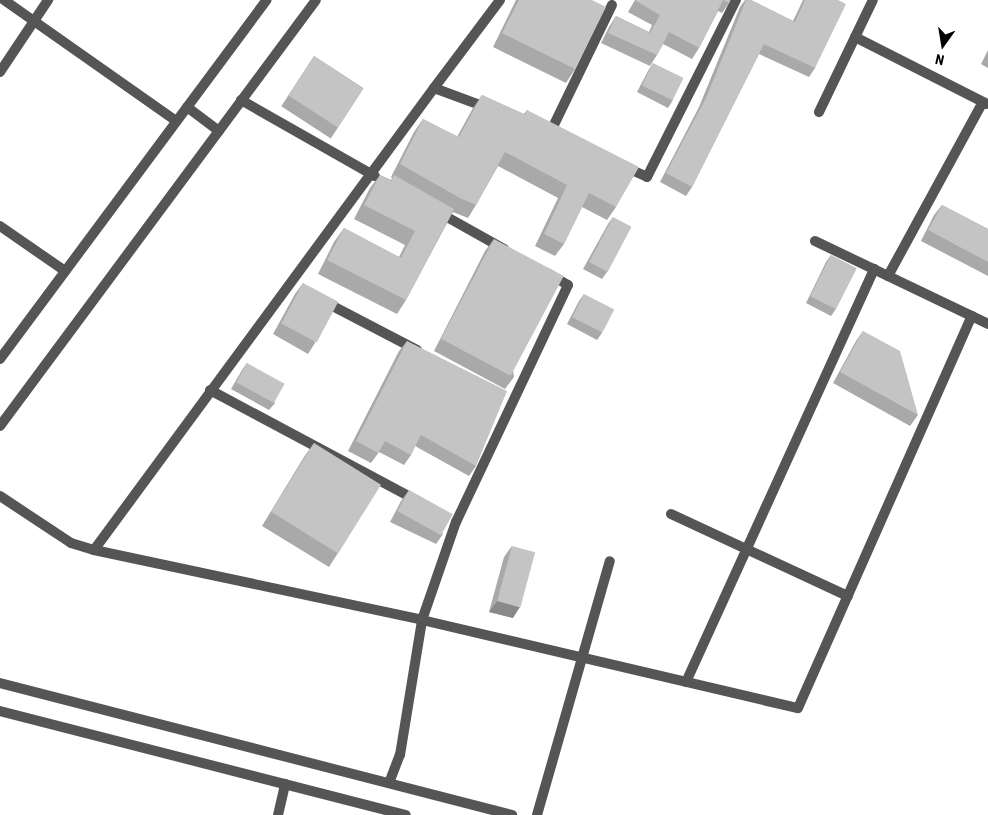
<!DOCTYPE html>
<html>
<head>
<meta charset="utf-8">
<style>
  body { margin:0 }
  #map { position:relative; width:988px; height:815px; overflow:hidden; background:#fff; font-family:"Roboto Condensed",sans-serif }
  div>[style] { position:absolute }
  .minor>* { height:10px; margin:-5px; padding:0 5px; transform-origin:5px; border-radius:5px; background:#555 }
  .tertiary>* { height:10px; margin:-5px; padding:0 5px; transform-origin:5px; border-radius:5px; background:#555 }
  .wall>* { inset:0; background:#a9a9a9; transform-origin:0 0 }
  .shaded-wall>* { inset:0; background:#898989 }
  .building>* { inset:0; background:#c4c4c4; transform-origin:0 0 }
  span { translate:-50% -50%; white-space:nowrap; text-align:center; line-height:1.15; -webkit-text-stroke:4px #fff; paint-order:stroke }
  .north { position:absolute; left:918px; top:20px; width:50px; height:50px; -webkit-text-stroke:4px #fff; paint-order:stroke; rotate:193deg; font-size:14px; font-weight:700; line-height:20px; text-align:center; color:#000 }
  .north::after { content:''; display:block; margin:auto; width:18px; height:22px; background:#000; clip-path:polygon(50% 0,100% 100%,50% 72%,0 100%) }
</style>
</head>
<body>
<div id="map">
  <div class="minor">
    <div style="left:4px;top:0;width:210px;rotate:35.1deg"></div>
    <div style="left:855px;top:37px;width:148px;rotate:26.9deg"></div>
    <div style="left:0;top:72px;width:87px;rotate:-56.3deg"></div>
    <div style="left:434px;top:88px;width:110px;rotate:-53.1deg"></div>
    <div style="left:241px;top:100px;width:154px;rotate:29.6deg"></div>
    <div style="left:819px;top:112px;width:124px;rotate:-64.3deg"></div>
    <div style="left:551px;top:131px;width:140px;rotate:-64.2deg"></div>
    <div style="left:625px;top:167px;width:24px;rotate:24deg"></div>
    <div style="left:647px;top:177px;width:198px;rotate:-63.3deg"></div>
    <div style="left:438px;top:212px;width:76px;rotate:29.3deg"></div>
    <div style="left:0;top:226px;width:79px;rotate:34.7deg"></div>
    <div style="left:815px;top:241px;width:192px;rotate:25.6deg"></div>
    <div style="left:888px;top:276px;width:198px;rotate:-61.4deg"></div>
    <div style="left:323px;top:301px;width:106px;rotate:27.5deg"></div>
    <div style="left:210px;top:390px;width:236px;rotate:28.1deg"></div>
    <div style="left:0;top:496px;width:85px;rotate:33.5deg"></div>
    <div style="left:71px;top:543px;width:24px;rotate:17deg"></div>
    <div style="left:94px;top:550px;width:335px;rotate:12deg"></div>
    <div style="left:422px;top:620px;width:386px;rotate:13.2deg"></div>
    <div style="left:798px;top:708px;width:429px;rotate:-66.1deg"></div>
    <div style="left:671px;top:514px;width:195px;rotate:24.9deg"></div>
    <div style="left:94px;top:550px;width:574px;rotate:-53.65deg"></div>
    <div style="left:434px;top:88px;width:58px;rotate:20.3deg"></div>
    <div style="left:686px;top:682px;width:454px;rotate:-65.5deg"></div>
    <div style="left:389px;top:783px;width:30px;rotate:-69deg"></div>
    <div style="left:400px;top:755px;width:137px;rotate:-80.7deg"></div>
    <div style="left:422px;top:620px;width:104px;rotate:-70.9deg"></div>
    <div style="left:456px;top:522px;width:262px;rotate:-64.7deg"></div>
    <div style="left:568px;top:285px;width:22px;rotate:-150deg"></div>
    <div style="left:278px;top:815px;width:32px;rotate:-77deg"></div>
    <div style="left:537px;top:815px;width:264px;rotate:-74deg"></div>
  </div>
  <div class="tertiary">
    <div style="left:187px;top:107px;width:40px;rotate:37deg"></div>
    <div style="left:0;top:359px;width:447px;rotate:-53.4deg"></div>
    <div style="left:0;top:426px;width:530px;rotate:-53.43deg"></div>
    <div style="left:0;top:683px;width:529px;rotate:14.46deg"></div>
    <div style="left:0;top:711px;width:419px;rotate:14.4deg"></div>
  </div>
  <div class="wall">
    <div style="clip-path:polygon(516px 0,592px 0,575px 69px,566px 83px,493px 47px)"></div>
    <div style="clip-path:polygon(635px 0,730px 0,729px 3px,722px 13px,718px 11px,699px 48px,692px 59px,663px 44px,657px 55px,650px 66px,601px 43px,609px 27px,616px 16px,649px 32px,652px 25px,628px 12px)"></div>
    <div style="clip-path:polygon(745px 0,751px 0,793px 21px,803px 0,838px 0,815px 68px,809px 77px,759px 54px,692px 187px,686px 196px,660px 182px,699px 107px,740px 7px)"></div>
    <div style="clip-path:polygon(988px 50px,988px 68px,981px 64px)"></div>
    <div style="left:314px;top:56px;width:59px;height:60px;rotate:33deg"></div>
    <div style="clip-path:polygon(653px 63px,673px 100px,668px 108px,637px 92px,648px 71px)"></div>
    <div style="clip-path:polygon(482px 95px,524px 114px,527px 110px,616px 207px,607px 220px,582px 207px,564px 244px,555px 256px,535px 246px,558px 198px,498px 166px,476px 205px,468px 218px,453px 212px,406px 300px,397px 314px,318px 274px,334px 242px,344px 228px,399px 257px,405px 245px,354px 219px,370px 188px,380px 175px,391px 180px,392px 178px,391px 177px,414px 132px,423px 119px,457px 137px,473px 108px)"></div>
    <div style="clip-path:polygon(942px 205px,988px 229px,988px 276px,921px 241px,934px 215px)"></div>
    <div style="clip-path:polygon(613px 217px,607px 272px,602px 279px,583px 269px,608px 224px)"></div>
    <div style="clip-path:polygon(494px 239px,514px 377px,505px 389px,434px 351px,485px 251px)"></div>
    <div style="clip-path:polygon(831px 255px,836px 309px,831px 316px,806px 303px,826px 262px)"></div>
    <div style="clip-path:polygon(303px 283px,315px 343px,308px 354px,273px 334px,295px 294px)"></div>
    <div style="clip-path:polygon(584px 294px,602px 333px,597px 340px,567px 324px,579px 301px)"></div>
    <div style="clip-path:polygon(863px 331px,918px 415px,910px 426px,833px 383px,856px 341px)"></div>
    <div style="clip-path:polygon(407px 341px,476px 466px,469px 476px,415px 446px,411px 455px,404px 465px,379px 452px,371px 463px,348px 451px,399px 351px)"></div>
    <div style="clip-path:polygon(247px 363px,275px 403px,269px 410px,231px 389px,242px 370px)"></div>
    <div style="clip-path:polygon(314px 443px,338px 553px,329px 567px,262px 526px,304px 457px)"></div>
    <div style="clip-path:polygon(409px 490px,443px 534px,436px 544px,390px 522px,401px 501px)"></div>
    <div style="clip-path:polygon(512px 546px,513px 618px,489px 612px,504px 557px)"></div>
  </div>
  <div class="shaded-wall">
    <div style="clip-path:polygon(497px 601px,520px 607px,513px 618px,489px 612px)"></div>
  </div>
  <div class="building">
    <div style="clip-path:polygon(519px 0,592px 0,606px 7px,575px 69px,502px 33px)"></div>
    <div style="clip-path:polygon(636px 0,723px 0,699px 48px,669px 32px,657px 55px,608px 33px,616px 16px,650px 33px,660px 15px,636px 1px)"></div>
    <div style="clip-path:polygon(723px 0,730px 0,729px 3px)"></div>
    <div style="clip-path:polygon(746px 0,751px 0,795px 22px,805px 0,838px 0,846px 4px,815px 68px,764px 44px,692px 187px,666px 173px,706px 98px)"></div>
    <div style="left:314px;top:56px;width:59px;height:47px;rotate:33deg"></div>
    <div style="left:653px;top:63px;width:34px;height:25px;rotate:26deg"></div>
    <div style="clip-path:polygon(482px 95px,525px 115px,527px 110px,639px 167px,616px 207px,589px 193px,564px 244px,544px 234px,567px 185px,505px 152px,476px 205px,460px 198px,400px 164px,423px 119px,459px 137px)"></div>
    <div style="clip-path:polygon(380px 175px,391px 181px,394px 175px,454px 209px,406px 300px,327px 260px,344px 228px,401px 258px,415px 231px,364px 205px)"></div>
    <div style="clip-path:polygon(942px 205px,988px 229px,988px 262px,928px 230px)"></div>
    <div style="left:613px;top:217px;width:21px;height:51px;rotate:28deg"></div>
    <div style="left:494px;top:239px;width:79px;height:113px;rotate:28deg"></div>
    <div style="left:831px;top:255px;width:29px;height:46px;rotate:27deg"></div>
    <div style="left:303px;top:283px;width:40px;height:46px;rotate:28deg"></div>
    <div style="left:584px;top:294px;width:34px;height:26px;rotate:27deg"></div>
    <div style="clip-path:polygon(863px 331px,900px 351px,918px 415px,840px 372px)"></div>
    <div style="clip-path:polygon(407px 341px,507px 391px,476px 466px,421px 435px,411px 455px,385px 441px,378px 453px,356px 441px)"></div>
    <div style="left:247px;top:363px;width:43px;height:22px;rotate:29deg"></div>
    <div style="left:314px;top:443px;width:79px;height:81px;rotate:32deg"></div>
    <div style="left:409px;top:490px;width:50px;height:24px;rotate:29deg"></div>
    <div style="left:512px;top:546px;width:24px;height:57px;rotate:15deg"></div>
  </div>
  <div class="north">N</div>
</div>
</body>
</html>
